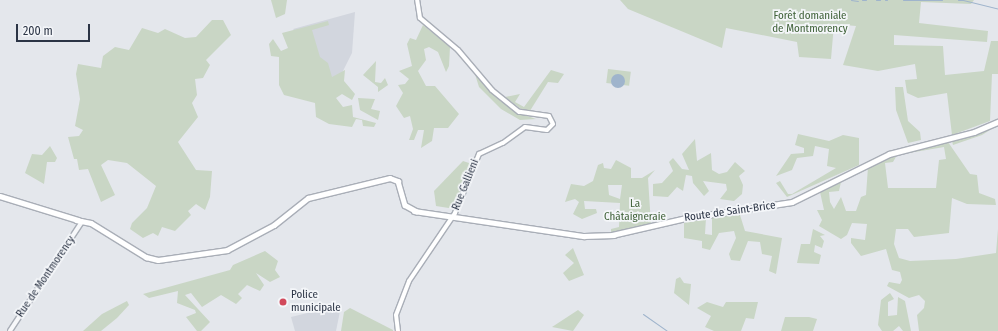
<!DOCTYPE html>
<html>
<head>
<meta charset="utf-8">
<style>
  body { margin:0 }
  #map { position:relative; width:998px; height:331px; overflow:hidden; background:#e4e7ec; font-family:"Fira Sans Condensed",sans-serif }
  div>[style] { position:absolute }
  .built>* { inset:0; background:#d2d6de }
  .green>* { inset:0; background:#c9d6c5; transform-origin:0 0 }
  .water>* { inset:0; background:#9fb4cc }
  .round { border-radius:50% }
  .stream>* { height:1px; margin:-0.5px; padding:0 0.5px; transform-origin:0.5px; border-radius:0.5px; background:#9fb4cc }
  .roads { filter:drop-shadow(1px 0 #a9aeb7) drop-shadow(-1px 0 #a9aeb7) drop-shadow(0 1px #a9aeb7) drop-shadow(0 -1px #a9aeb7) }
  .tertiary>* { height:3.5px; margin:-1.75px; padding:0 1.75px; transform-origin:1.75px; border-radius:1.75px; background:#f7f8fa }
  .secondary>* { height:4px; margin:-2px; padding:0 2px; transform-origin:2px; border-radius:2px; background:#fff }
  .primary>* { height:4.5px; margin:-2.25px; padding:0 2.25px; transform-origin:2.25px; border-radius:2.25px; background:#fff }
  .dots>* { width:11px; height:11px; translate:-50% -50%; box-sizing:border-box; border:2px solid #f4f6f9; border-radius:50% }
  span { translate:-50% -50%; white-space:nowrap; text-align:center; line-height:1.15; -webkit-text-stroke:3.5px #f4f6f9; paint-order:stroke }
  .park-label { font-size:11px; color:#3f6138 }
  .street-label { font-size:11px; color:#2b3445 }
  .poi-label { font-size:11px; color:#2b3445 }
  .left { translate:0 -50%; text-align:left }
  .scale { position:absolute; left:16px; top:24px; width:74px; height:18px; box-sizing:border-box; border:2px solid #2b3445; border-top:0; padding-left:5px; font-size:12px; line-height:14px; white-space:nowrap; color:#2b3445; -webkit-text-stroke:3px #f4f6f9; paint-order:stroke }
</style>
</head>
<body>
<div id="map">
  <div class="built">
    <div style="clip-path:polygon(355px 12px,352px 53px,336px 85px,293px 29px)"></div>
    <div style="clip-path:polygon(336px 306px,340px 311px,336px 331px,295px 331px,291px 317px)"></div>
  </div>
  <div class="green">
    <div style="clip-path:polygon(271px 0,287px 0,285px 14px,276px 18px)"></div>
    <div style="clip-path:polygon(620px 0,974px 0,971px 4px,921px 2px,919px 23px,988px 31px,987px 42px,894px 35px,894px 45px,943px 46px,945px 75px,984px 71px,991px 41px,998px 41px,998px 74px,992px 74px,990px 121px,952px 135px,947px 93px,918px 98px,907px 93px,905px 80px,917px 79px,915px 64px,878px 71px,843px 65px,856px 26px,834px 24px,831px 59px,799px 57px,797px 42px,726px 28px,722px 48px,628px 9px)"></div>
    <div style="clip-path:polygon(212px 20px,223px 20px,231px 35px,206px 60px,210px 65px,203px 78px,195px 79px,197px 95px,192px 103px,198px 117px,178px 142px,196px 170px,212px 171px,210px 197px,205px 210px,196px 204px,188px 211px,191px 215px,175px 231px,162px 227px,158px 236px,153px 233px,143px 238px,130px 229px,132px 223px,147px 208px,156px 186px,127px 163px,108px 160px,101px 165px,115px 195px,101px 202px,88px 169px,79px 170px,77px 159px,74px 159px,68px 137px,79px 136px,83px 130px,75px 126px,80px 99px,76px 74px,78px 64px,101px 68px,103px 56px,115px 47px,129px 50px,142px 28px,158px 33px,165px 29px,185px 38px,196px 37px)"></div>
    <div style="clip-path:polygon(328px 21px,329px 25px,312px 30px,320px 57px,328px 63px,332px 77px,345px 70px,344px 81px,355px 94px,352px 100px,342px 94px,336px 98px,343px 107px,352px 105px,353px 117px,376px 123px,374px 127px,363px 126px,362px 120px,356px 119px,352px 127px,329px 124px,316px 117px,315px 103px,284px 95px,279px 85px,279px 57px,271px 56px,269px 44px,273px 39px,281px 51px,288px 48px,282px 33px)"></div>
    <div style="clip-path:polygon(423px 25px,450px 47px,449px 66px,446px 72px,438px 52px,429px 47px,424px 49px,426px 60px,418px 71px,426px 86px,435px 86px,459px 114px,448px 128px,434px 128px,432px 141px,421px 148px,424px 130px,418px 130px,414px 140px,409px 140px,413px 129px,410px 116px,404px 118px,396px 106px,403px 93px,398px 85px,405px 84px,409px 79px,399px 71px,412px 66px,407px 44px,410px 38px,416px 40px)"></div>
    <div style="clip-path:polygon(376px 61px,375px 82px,381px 83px,385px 78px,388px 85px,378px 92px,378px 87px,363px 75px)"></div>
    <div style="left:608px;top:69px;width:23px;height:14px;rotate:7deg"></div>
    <div style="clip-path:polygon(551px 70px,564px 74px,558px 83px,548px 82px,528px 114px,505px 97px,520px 94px,515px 102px,524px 107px)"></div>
    <div style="clip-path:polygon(474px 71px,488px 89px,513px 111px,536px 119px,520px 120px,501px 109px,479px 87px)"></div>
    <div style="clip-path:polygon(895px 87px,903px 87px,908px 121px,920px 132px,921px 140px,908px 143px,896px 110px)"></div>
    <div style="clip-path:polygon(358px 98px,375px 99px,371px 109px,380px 111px,378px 120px,360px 110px)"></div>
    <div style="clip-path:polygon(998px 125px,982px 135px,953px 145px,952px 141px)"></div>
    <div style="clip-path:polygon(798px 134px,829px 141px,843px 135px,859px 138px,859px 165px,787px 197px,776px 183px,780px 181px,788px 194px,792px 194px,836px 168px,827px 166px,829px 149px,815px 146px,813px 156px,797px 158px,792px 170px,776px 176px,791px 154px,804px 153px,804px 148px,795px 145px)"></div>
    <div style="clip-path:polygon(695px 139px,697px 161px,711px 153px,712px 170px,719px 174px,727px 172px,735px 162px,745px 171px,739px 176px,743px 185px,742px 194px,734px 201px,720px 199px,727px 190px,726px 184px,703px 181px,709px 191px,704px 196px,693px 183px,692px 176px,686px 175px,683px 191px,677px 187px,668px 197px,653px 196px,653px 184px,662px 183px,673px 171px,669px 162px,673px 158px,682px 169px,689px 170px,682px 154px)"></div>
    <div style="clip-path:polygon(evenodd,948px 142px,970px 174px,977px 175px,979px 193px,995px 199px,996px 205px,967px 204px,952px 198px,949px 233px,914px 237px,908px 229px,896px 229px,894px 244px,899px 258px,910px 261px,956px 259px,996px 253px,998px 229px,998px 331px,919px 331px,917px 315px,924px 308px,925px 301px,919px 295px,909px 298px,887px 286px,889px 282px,900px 284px,902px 280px,900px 272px,892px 270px,886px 249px,861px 256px,851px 243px,851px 238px,865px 240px,867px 224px,852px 223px,847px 235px,841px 239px,819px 226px,822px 220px,817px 210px,824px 210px,820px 192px,841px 182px,839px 191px,829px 192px,830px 202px,834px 209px,841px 197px,846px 211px,856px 211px,861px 197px,866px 195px,868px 167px,896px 153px,948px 142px,944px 147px,946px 159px,939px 160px,936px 188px,888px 188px,885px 163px,893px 162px,897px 155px,944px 147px)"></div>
    <div style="clip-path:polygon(50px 146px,57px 158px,55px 162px,47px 162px,44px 184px,25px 173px,32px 154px,42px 155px)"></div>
    <div style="clip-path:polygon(evenodd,616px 160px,631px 168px,631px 178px,642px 178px,655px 170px,648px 178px,651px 225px,611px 233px,611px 229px,619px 227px,620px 203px,584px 201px,585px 209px,596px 209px,597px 213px,582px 219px,573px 214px,579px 202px,575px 199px,565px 202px,571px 184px,584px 186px,593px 181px,598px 165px,603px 163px,604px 168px,611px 169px,616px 160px,608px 185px,622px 185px,620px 199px,609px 195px,608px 185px)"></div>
    <div style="clip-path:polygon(463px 161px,475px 165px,455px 209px,436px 206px,434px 191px)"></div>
    <div style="clip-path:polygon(740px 215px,745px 231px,782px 238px,776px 274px,769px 271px,772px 256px,762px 254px,760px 242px,748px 241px,740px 261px,731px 260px,729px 254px,736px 238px,734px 231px,719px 233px,710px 250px,702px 248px,702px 241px,684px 238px,684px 221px,706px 218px,705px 234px,712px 235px,712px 217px)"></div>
    <div style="clip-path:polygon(813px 229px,825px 235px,820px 236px,824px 241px,822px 248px,815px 245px,814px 252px,821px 255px,819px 264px,797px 263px,801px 244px,810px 244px)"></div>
    <div style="clip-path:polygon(573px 248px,584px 275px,569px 281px,563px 273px,574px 263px,565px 255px)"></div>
    <div style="clip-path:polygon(265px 251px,278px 261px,275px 270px,280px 277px,270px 282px,256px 273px,264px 285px,260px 291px,247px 285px,238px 294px,242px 298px,236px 304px,221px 295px,202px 307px,191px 293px,185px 295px,210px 322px,201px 331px,197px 331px,186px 317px,196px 313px,195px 310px,177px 303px,178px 291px,149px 298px,143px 294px,230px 270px,233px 265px)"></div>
    <div style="clip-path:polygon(680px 277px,684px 283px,691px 284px,689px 305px,674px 293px,676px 279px)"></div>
    <div style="clip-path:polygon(890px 293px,894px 299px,888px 302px,888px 316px,897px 315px,898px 297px,905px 301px,911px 331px,903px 331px,899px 326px,893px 331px,882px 331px,878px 325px,881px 300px)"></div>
    <div style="clip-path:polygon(127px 301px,129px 305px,117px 318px,101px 331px,83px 331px,102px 314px)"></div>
    <div style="clip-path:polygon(707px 302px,723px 307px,726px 302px,758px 302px,754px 319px,746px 318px,741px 331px,714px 331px,705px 327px,711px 316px,697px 308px)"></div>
    <div style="clip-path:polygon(350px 308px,393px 330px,393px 331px,341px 331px,344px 312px)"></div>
    <div style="clip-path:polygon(578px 310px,584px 315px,573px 331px,552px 327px)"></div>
    <div style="clip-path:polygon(785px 317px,809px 317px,817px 319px,813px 331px,781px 331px)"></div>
  </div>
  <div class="water">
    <div class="round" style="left:611px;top:74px;width:14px;height:14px"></div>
  </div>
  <div class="stream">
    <div style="left:851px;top:0;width:7px;rotate:8deg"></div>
    <div style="left:862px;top:0;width:4px"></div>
    <div style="left:876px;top:0;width:4px"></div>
    <div style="left:885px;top:0;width:2px"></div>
    <div style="left:903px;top:0;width:39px"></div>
    <div style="left:958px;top:0;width:5px"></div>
    <div style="left:963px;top:0;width:36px;rotate:14deg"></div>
    <div style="left:643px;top:314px;width:29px;rotate:35deg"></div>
  </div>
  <div class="roads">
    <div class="tertiary">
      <div style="left:10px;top:331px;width:131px;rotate:-56.6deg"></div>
    </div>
    <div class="secondary">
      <div style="left:398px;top:331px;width:16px;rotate:-97deg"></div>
      <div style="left:396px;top:315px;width:36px;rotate:-69deg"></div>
      <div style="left:409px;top:281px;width:82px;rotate:-55.9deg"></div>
      <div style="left:455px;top:213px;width:64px;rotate:-67.9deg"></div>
      <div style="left:479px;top:154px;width:26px;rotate:-25deg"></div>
      <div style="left:503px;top:143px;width:27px;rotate:-36deg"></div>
      <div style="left:525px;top:127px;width:22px;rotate:8deg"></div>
      <div style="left:547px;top:130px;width:8px;rotate:-45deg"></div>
      <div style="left:553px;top:124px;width:9px;rotate:-117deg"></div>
      <div style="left:549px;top:116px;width:30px;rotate:-172deg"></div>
      <div style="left:519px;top:112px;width:35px;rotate:-141deg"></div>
      <div style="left:492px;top:90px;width:52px;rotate:-130.4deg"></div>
      <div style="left:458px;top:50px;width:50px;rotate:-139.9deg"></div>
      <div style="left:420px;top:18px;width:18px;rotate:-99deg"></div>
    </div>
    <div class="primary">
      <div style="left:0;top:196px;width:82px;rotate:17.1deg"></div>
      <div style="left:414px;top:211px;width:172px;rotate:8.4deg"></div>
      <div style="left:584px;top:236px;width:30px;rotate:-2deg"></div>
      <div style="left:76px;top:220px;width:15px;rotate:11deg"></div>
      <div style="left:91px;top:223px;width:65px;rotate:31.7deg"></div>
      <div style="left:146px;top:257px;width:12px;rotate:14deg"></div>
      <div style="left:158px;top:260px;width:70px;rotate:-8.2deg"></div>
      <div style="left:227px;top:250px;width:53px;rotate:-28deg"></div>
      <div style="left:274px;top:225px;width:43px;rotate:-38.5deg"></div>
      <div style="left:308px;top:198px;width:84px;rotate:-13.7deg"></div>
      <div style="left:390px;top:178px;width:9px;rotate:21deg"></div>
      <div style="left:398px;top:181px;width:25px;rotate:74deg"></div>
      <div style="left:405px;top:205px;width:13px;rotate:29deg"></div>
      <div style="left:612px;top:235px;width:76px;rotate:-12.9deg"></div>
      <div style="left:686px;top:218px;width:107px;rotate:-8.6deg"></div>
      <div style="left:792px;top:202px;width:108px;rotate:-26.3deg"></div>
      <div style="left:889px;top:154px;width:88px;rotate:-14.5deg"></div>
      <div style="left:974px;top:132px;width:26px;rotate:-23deg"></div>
    </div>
  </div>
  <div class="dots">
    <div style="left:283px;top:302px;background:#d1495b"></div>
  </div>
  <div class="park-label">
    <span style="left:810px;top:23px">Forêt domaniale<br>de Montmorency</span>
    <span style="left:635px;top:211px">La<br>Châtaigneraie</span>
  </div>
  <div class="street-label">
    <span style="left:466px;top:185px;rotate:-68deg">Rue Gallieni</span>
    <span style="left:730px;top:212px;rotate:-8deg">Route de Saint-Brice</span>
    <span style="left:46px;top:277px;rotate:-56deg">Rue de Montmorency</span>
  </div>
  <div class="poi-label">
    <span class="left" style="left:291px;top:302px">Police<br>municipale</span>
  </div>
  <div class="scale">200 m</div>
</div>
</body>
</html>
